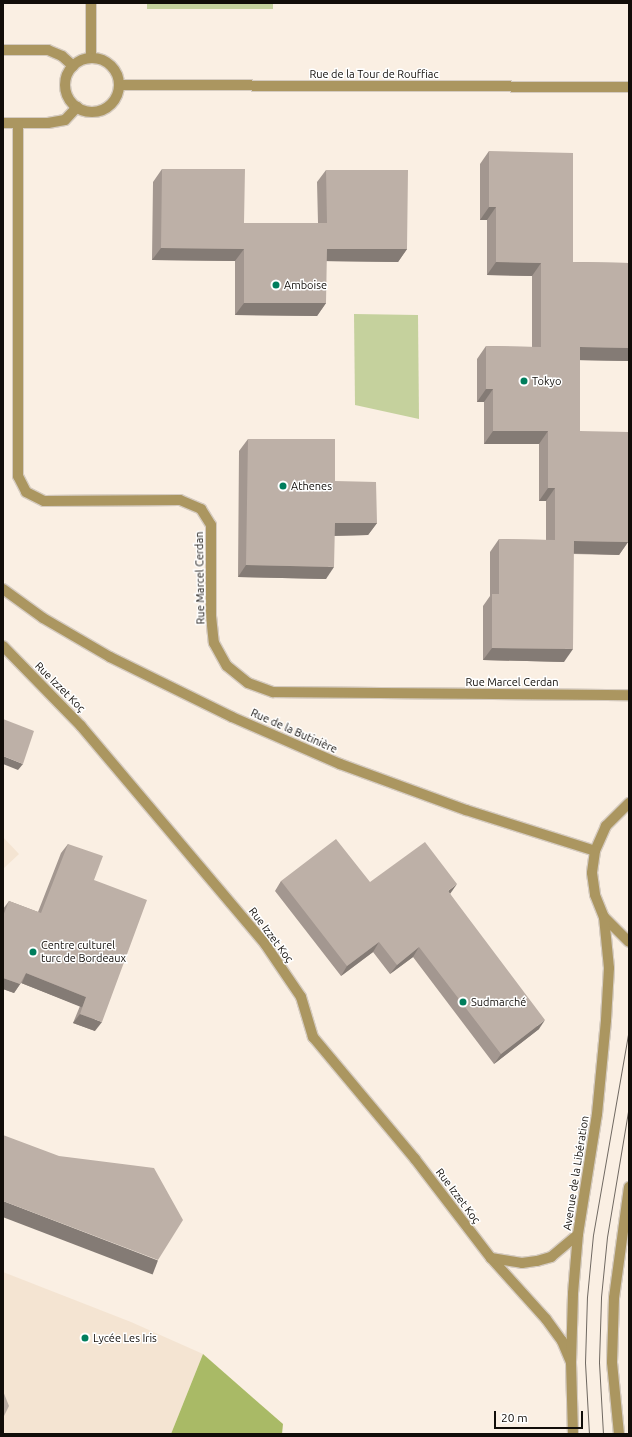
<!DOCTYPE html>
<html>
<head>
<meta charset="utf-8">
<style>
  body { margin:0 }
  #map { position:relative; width:632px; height:1437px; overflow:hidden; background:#faefe3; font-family:Ubuntu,sans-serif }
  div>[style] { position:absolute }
  .built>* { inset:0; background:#f4e4d2 }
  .green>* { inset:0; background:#c5d19d; transform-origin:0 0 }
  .forest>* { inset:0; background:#a9ba66 }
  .roads { filter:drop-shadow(1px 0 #d5cbc0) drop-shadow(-1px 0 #d5cbc0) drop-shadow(0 1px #d5cbc0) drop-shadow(0 -1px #d5cbc0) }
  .minor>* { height:10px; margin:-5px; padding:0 5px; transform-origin:5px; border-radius:5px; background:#ab9660 }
  .minor>.ring { margin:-5px; padding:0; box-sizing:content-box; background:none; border:10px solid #ab9660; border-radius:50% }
  .tram>* { height:1px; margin:-0.5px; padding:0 0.5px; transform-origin:0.5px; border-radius:0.5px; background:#6f6861 }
  .wall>* { inset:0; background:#a39790 }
  .shaded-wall>* { inset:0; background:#847b75; transform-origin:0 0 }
  .building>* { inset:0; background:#bdb0a7 }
  .dots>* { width:11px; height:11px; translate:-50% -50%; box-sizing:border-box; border:2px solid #fff; border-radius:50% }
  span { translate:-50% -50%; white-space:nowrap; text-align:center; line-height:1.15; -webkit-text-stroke:3px #fff; paint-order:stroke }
  .street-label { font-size:11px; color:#110d09 }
  .poi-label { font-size:11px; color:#110d09 }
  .left { translate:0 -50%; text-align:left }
  .frame { position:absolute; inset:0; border:4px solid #110d09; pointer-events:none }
  .scale { position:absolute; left:494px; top:1411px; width:89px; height:18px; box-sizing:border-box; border:2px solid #110d09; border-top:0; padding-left:5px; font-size:12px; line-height:14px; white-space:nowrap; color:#110d09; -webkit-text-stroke:3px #fff; paint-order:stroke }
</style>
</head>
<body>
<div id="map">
  <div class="built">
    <div style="clip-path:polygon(3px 837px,19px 854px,3px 869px)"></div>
    <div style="clip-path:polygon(3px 1272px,131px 1322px,203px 1354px,171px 1434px,3px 1434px)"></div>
  </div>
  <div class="green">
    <div style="left:147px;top:3px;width:126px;height:6px"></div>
    <div style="clip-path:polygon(354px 314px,418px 315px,419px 419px,355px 405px)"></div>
  </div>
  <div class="forest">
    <div style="clip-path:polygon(203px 1354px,283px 1424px,282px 1434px,171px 1434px)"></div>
  </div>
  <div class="roads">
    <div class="minor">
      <div style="left:3px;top:50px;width:45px"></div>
      <div style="left:48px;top:50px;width:15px;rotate:23deg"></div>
      <div style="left:62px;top:56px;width:15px;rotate:42deg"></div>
      <div style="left:91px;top:58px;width:55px;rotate:-90deg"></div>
      <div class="ring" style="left:65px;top:58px;width:44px;height:44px"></div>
      <div style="left:119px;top:85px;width:510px;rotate:0.22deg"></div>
      <div style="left:3px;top:123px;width:45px"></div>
      <div style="left:48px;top:123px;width:17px;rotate:-10deg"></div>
      <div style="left:65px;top:120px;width:18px;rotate:-47deg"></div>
      <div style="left:18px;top:123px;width:353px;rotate:90deg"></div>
      <div style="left:18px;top:476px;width:18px;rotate:63deg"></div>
      <div style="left:26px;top:492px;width:20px;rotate:27deg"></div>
      <div style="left:44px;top:501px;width:136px;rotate:-0.4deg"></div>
      <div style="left:180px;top:500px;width:23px;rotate:23deg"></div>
      <div style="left:201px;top:509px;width:19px;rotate:58deg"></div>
      <div style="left:211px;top:525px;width:91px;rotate:90deg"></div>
      <div style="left:211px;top:616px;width:27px;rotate:84deg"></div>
      <div style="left:214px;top:643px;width:26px;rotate:61deg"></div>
      <div style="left:227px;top:666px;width:27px;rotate:39deg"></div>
      <div style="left:248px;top:683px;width:27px;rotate:20deg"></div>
      <div style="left:273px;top:692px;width:356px;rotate:0.5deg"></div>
      <div style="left:3px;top:589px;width:49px;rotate:35.9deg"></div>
      <div style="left:43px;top:618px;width:78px;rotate:30.2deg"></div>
      <div style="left:110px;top:657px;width:136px;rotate:26.2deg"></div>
      <div style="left:232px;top:717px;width:118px;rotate:23.5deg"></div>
      <div style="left:340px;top:764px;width:134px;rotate:20.1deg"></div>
      <div style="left:466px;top:810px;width:135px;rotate:17.6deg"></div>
      <div style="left:3px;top:646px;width:112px;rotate:45.7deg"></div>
      <div style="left:81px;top:726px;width:285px;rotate:49.8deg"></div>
      <div style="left:265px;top:944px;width:64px;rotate:55.8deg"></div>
      <div style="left:301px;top:997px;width:42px;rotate:73.3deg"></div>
      <div style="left:313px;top:1037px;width:159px;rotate:50.1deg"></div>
      <div style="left:415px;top:1159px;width:125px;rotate:52.5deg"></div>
      <div style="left:491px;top:1258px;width:82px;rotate:48deg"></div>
      <div style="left:546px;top:1319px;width:27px;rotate:54deg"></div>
      <div style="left:562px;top:1341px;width:23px;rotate:67deg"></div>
      <div style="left:629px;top:803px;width:33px;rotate:135deg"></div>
      <div style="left:606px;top:826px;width:27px;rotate:114deg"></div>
      <div style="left:595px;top:851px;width:22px;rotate:98deg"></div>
      <div style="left:592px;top:873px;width:22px;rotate:82deg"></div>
      <div style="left:595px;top:895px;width:24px;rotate:68deg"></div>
      <div style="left:604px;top:917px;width:35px;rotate:45deg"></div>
      <div style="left:491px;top:1258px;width:31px;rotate:9deg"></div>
      <div style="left:522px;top:1263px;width:15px;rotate:-8deg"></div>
      <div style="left:537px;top:1261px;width:15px;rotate:-16deg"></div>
      <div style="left:551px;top:1257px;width:35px;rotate:-40deg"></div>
      <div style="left:573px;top:1434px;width:72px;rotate:-91.6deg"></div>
      <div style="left:571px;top:1362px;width:69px;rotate:-88.3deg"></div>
      <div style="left:573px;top:1293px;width:59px;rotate:-85.2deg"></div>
      <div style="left:578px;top:1234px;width:121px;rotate:-81deg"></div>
      <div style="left:597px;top:1114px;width:94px;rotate:-84.5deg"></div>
      <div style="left:606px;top:1020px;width:52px;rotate:-86.7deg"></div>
      <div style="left:609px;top:968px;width:51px;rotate:-95.6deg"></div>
      <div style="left:619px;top:1434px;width:72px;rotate:-95.6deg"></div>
      <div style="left:612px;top:1362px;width:64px;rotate:-88.2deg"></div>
      <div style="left:614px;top:1298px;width:112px;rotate:-82.3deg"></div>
    </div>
  </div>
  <div class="tram">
    <div style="left:589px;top:1434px;width:71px;rotate:-93.2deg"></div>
    <div style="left:585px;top:1363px;width:66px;rotate:-88.3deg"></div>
    <div style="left:587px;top:1297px;width:62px;rotate:-84.5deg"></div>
    <div style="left:593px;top:1235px;width:209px;rotate:-80.1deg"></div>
    <div style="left:603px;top:1434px;width:72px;rotate:-93.2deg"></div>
    <div style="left:599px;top:1362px;width:65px;rotate:-88.2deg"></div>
    <div style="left:601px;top:1297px;width:60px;rotate:-84.3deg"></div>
    <div style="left:607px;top:1237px;width:134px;rotate:-80.5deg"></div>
  </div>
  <div class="wall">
    <div style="clip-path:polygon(489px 151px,573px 262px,629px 263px,629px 359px,628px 361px,580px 360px,580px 431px,628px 542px,619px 555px,573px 554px,564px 662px,483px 660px,483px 606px,490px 596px,490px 552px,499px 539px,546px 540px,546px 501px,539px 501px,539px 444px,484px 444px,484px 402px,477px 402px,477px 359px,486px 346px,532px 347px,532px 276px,487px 275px,487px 220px,480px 220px,480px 164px)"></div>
    <div style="clip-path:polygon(162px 169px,244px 223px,318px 223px,317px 182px,326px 170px,407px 249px,398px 262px,326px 261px,326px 303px,317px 316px,235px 315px,235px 261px,152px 260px,153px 182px)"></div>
    <div style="clip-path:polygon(248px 439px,335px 481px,377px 523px,368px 535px,334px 536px,326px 579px,238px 577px,239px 451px)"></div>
    <div style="clip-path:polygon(68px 844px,94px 880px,95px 1031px,73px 1023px,80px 1006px,21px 983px,14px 993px,3px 989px,3px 909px,9px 901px,38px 912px,61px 853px)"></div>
    <div style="clip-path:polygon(281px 881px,370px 882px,450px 894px,539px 1029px,494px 1064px,413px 957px,390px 974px,373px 952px,341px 976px,275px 891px)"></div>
  </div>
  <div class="shaded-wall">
    <div style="clip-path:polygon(489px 207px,496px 207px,487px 220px,480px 220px)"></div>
    <div style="clip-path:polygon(161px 248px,244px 249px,235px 261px,152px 260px)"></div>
    <div style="clip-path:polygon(327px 249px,407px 249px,398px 262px,318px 261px)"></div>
    <div style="clip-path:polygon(496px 262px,541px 263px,532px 276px,487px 275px)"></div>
    <div style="clip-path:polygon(244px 303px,326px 303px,317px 316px,235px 315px)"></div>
    <div style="clip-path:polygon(580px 347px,629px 348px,629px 359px,628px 361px,571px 360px)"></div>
    <div style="clip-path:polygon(486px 389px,493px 389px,484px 402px,477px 402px)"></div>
    <div style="clip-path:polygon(493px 431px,548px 431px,539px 444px,484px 444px)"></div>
    <div style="clip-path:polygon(548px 488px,555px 488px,546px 501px,539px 501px)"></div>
    <div style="clip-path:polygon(335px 523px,377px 523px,368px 535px,326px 536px)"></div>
    <div style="clip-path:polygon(574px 541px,628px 542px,619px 555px,565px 553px)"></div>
    <div style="clip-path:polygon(246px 565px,334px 567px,326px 579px,238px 577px)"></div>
    <div style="clip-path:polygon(492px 648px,573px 649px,564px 662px,483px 660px)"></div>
    <div style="clip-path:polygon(3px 756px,23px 764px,18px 770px,3px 764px)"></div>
    <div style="clip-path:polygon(457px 884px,450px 894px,448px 891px)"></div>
    <div style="clip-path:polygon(379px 942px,373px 952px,341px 976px,347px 966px)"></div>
    <div style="clip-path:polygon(419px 947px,413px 957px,390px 974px,397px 965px)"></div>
    <div style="left:26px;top:973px;width:65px;height:11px;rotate:22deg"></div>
    <div style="clip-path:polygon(3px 978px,20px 984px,14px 993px,3px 989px)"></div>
    <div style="clip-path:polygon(80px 1014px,102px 1022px,95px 1031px,73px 1023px)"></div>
    <div style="clip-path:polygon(545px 1020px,539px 1029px,494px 1064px,501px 1054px)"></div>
    <div style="left:3px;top:1201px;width:166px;height:15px;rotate:21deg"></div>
  </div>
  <div class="building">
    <div style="clip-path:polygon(489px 151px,573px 153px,573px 262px,629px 263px,629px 348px,580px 347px,580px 431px,629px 432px,628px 542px,574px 541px,573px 649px,492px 648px,492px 594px,499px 594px,499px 539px,555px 540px,555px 488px,548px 488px,548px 431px,493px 431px,493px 389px,486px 389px,486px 346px,541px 347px,541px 263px,496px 262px,496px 207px,489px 207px)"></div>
    <div style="clip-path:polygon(162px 169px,245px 169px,244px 223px,327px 223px,326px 170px,408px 170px,407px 249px,327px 249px,326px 303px,244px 303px,244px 249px,161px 248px)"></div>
    <div style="clip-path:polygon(248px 439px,335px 439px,335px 481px,376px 482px,377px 523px,335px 523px,334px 567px,246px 565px)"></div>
    <div style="clip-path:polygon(3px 719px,34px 731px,23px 764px,3px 756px)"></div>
    <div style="clip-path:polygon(336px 839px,370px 882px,425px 842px,457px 884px,448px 891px,545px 1020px,501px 1054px,419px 947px,397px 965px,379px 942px,347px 966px,281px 881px)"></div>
    <div style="clip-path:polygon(68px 844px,103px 856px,94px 880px,147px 900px,102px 1022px,80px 1014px,86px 997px,26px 973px,20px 984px,3px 978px,3px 916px,9px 901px,41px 913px)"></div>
    <div style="clip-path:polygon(3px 1135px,59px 1156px,154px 1168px,183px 1220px,158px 1260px,3px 1201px)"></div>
    <div style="clip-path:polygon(3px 1391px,9px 1406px,3px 1418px)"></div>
  </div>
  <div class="dots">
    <div style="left:276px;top:285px;background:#007e5d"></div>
    <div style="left:524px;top:381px;background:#007e5d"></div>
    <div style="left:283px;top:486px;background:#007e5d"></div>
    <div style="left:33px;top:952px;background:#007e5d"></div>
    <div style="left:463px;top:1002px;background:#007e5d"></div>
    <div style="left:85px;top:1338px;background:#007e5d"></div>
  </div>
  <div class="street-label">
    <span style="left:374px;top:74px">Rue de la Tour de Rouffiac</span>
    <span style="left:200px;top:578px;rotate:-91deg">Rue Marcel Cerdan</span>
    <span style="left:512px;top:682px">Rue Marcel Cerdan</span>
    <span style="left:60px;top:687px;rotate:45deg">Rue Izzet Koç</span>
    <span style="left:294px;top:731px;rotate:24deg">Rue de la Butinière</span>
    <span style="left:271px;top:935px;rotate:53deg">Rue Izzet Koç</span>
    <span style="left:576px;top:1173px;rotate:-81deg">Avenue de la Libération</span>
    <span style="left:458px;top:1196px;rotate:53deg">Rue Izzet Koç</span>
  </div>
  <div class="poi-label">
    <span class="left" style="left:284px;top:285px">Amboise</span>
    <span class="left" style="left:532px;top:381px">Tokyo</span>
    <span class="left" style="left:291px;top:486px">Athenes</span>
    <span class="left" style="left:41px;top:952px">Centre culturel<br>turc de Bordeaux</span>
    <span class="left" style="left:471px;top:1002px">Sudmarché</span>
    <span class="left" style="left:93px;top:1338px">Lycée Les Iris</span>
  </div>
  <div class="frame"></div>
  <div class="scale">20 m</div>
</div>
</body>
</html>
